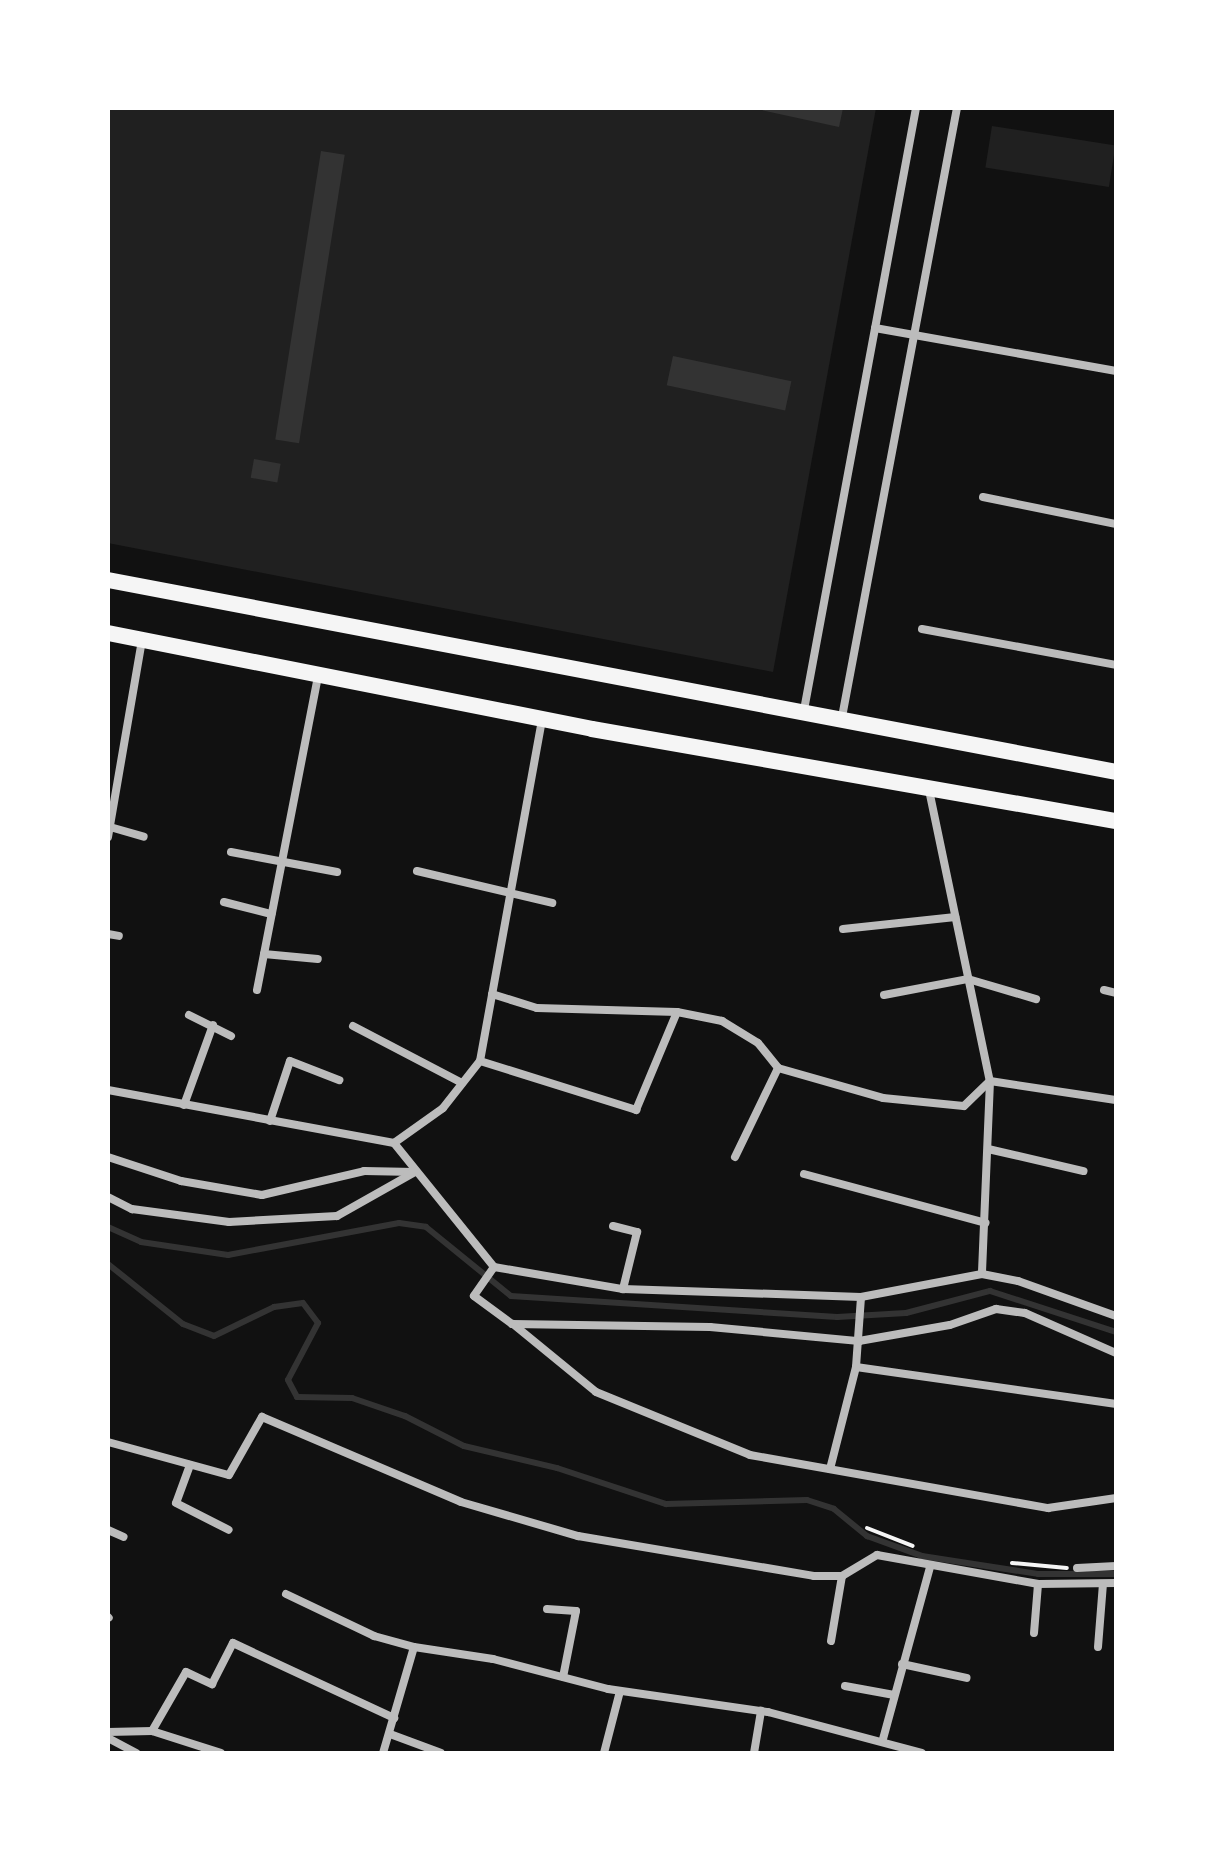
<!DOCTYPE html>
<html>
<head>
<meta charset="utf-8">
<style>
  body { margin:0 }
  #map { position:relative; width:1224px; height:1861px; overflow:hidden; background:#111; font-family:Lora,serif }
  div>[style] { position:absolute }
  .green>* { inset:0; background:#202020; transform-origin:0 0 }
  .water>* { inset:0; background:#333; transform-origin:0 0 }
  .stream>* { height:6px; margin:-3px; padding:0 3px; transform-origin:3px; border-radius:3px; background:#333 }
  .path>* { height:4px; margin:-2px; padding:0 2px; transform-origin:2px; border-radius:2px; background:#f5f5f5 }
  .minor>* { height:8px; margin:-4px; padding:0 4px; transform-origin:4px; border-radius:4px; background:#bcbcbc }
  .secondary>* { height:16px; margin:-8px; padding:0 8px; transform-origin:8px; border-radius:8px; background:#f5f5f5 }
  span { translate:-50% -50%; white-space:nowrap; text-align:center; line-height:1.15; -webkit-text-stroke:8px #fff; paint-order:stroke }
  .frame { position:absolute; inset:0; border:110px solid #fff; pointer-events:none }
</style>
</head>
<body>
<div id="map">
  <div class="green">
    <div style="clip-path:polygon(108px 108px,876px 108px,773px 672px,108px 543px)"></div>
    <div style="left:992px;top:126px;width:125px;height:42px;rotate:9deg"></div>
  </div>
  <div class="water">
    <div style="clip-path:polygon(752px 108px,843px 108px,839px 127px)"></div>
    <div style="left:321px;top:151px;width:24px;height:292px;rotate:9deg"></div>
    <div style="left:673px;top:356px;width:121px;height:30px;rotate:12deg"></div>
    <div style="left:254px;top:459px;width:27px;height:19px;rotate:10deg"></div>
  </div>
  <div class="stream">
    <div style="left:108px;top:1227px;width:36px;rotate:24deg"></div>
    <div style="left:141px;top:1242px;width:88px;rotate:8.5deg"></div>
    <div style="left:228px;top:1255px;width:174px;rotate:-10.6deg"></div>
    <div style="left:399px;top:1223px;width:27px;rotate:8deg"></div>
    <div style="left:426px;top:1227px;width:109px;rotate:39.1deg"></div>
    <div style="left:511px;top:1296px;width:327px;rotate:3.7deg"></div>
    <div style="left:837px;top:1317px;width:69px;rotate:-3.3deg"></div>
    <div style="left:906px;top:1313px;width:87px;rotate:-14.7deg"></div>
    <div style="left:990px;top:1291px;width:133px;rotate:18deg"></div>
    <div style="left:108px;top:1264px;width:96px;rotate:38.7deg"></div>
    <div style="left:183px;top:1324px;width:33px;rotate:21deg"></div>
    <div style="left:214px;top:1336px;width:67px;rotate:-25.8deg"></div>
    <div style="left:274px;top:1307px;width:29px;rotate:-8deg"></div>
    <div style="left:303px;top:1303px;width:25px;rotate:53deg"></div>
    <div style="left:318px;top:1323px;width:64px;rotate:117.8deg"></div>
    <div style="left:288px;top:1380px;width:19px;rotate:62deg"></div>
    <div style="left:297px;top:1397px;width:55px;rotate:1deg"></div>
    <div style="left:352px;top:1398px;width:56px;rotate:18.8deg"></div>
    <div style="left:405px;top:1416px;width:66px;rotate:27deg"></div>
    <div style="left:464px;top:1446px;width:96px;rotate:13.3deg"></div>
    <div style="left:557px;top:1468px;width:115px;rotate:18.3deg"></div>
    <div style="left:666px;top:1504px;width:141px;rotate:-1.6deg"></div>
    <div style="left:807px;top:1500px;width:28px;rotate:18deg"></div>
    <div style="left:834px;top:1509px;width:43px;rotate:39.3deg"></div>
    <div style="left:867px;top:1536px;width:59px;rotate:20deg"></div>
    <div style="left:922px;top:1556px;width:117px;rotate:8.8deg"></div>
    <div style="left:1038px;top:1574px;width:78px"></div>
  </div>
  <div class="path">
    <div style="left:867px;top:1528px;width:49px;rotate:21.4deg"></div>
    <div style="left:1012px;top:1563px;width:55px;rotate:5.2deg"></div>
  </div>
  <div class="minor">
    <div style="left:875px;top:328px;width:245px;rotate:10.1deg"></div>
    <div style="left:983px;top:497px;width:136px;rotate:11.5deg"></div>
    <div style="left:922px;top:629px;width:197px;rotate:10.5deg"></div>
    <div style="left:804px;top:710px;width:612px;rotate:-79.46deg"></div>
    <div style="left:842px;top:717px;width:620px;rotate:-79.31deg"></div>
    <div style="left:929px;top:790px;width:297px;rotate:78.2deg"></div>
    <div style="left:990px;top:1081px;width:193px;rotate:92.4deg"></div>
    <div style="left:110px;top:827px;width:35px;rotate:16deg"></div>
    <div style="left:108px;top:837px;width:200px;rotate:-80.2deg"></div>
    <div style="left:231px;top:852px;width:108px;rotate:10.7deg"></div>
    <div style="left:417px;top:871px;width:139px;rotate:13.3deg"></div>
    <div style="left:224px;top:902px;width:49px;rotate:14.3deg"></div>
    <div style="left:843px;top:929px;width:113px;rotate:-6.1deg"></div>
    <div style="left:108px;top:934px;width:11px;rotate:10deg"></div>
    <div style="left:264px;top:954px;width:54px;rotate:5.3deg"></div>
    <div style="left:257px;top:990px;width:321px;rotate:-79deg"></div>
    <div style="left:1104px;top:990px;width:12px;rotate:14deg"></div>
    <div style="left:492px;top:994px;width:47px;rotate:17.3deg"></div>
    <div style="left:537px;top:1008px;width:140px;rotate:1.6deg"></div>
    <div style="left:677px;top:1012px;width:46px;rotate:11.3deg"></div>
    <div style="left:722px;top:1021px;width:42px;rotate:31.4deg"></div>
    <div style="left:758px;top:1043px;width:32px;rotate:51deg"></div>
    <div style="left:778px;top:1068px;width:109px;rotate:15.9deg"></div>
    <div style="left:883px;top:1098px;width:81px;rotate:5.6deg"></div>
    <div style="left:964px;top:1106px;width:36px;rotate:-44deg"></div>
    <div style="left:990px;top:1081px;width:127px;rotate:8.6deg"></div>
    <div style="left:884px;top:995px;width:86px;rotate:-10.8deg"></div>
    <div style="left:968px;top:979px;width:71px;rotate:16.4deg"></div>
    <div style="left:189px;top:1015px;width:47px;rotate:26.6deg"></div>
    <div style="left:353px;top:1026px;width:123px;rotate:27.6deg"></div>
    <div style="left:480px;top:1061px;width:164px;rotate:17.4deg"></div>
    <div style="left:636px;top:1110px;width:106px;rotate:-67.3deg"></div>
    <div style="left:108px;top:1090px;width:291px;rotate:10.5deg"></div>
    <div style="left:394px;top:1143px;width:60px;rotate:-35.5deg"></div>
    <div style="left:443px;top:1108px;width:60px;rotate:-51.8deg"></div>
    <div style="left:480px;top:1061px;width:348px;rotate:-79.7deg"></div>
    <div style="left:184px;top:1105px;width:85px;rotate:-70.1deg"></div>
    <div style="left:270px;top:1121px;width:63px;rotate:-71.6deg"></div>
    <div style="left:290px;top:1061px;width:53px;rotate:21.2deg"></div>
    <div style="left:394px;top:1143px;width:159px;rotate:51.1deg"></div>
    <div style="left:494px;top:1267px;width:131px;rotate:9.7deg"></div>
    <div style="left:623px;top:1289px;width:238px;rotate:1.9deg"></div>
    <div style="left:861px;top:1297px;width:123px;rotate:-10.8deg"></div>
    <div style="left:982px;top:1274px;width:37px;rotate:11deg"></div>
    <div style="left:1018px;top:1281px;width:104px;rotate:19.7deg"></div>
    <div style="left:988px;top:1149px;width:98px;rotate:13deg"></div>
    <div style="left:108px;top:1157px;width:77px;rotate:18.2deg"></div>
    <div style="left:181px;top:1181px;width:82px;rotate:9.8deg"></div>
    <div style="left:262px;top:1195px;width:105px;rotate:-13.2deg"></div>
    <div style="left:364px;top:1171px;width:51px;rotate:1.1deg"></div>
    <div style="left:735px;top:1157px;width:99px;rotate:-64.2deg"></div>
    <div style="left:804px;top:1174px;width:188px;rotate:15.1deg"></div>
    <div style="left:108px;top:1197px;width:27px;rotate:27deg"></div>
    <div style="left:132px;top:1209px;width:98px;rotate:7.6deg"></div>
    <div style="left:229px;top:1222px;width:108px;rotate:-3.2deg"></div>
    <div style="left:337px;top:1216px;width:90px;rotate:-29.4deg"></div>
    <div style="left:613px;top:1226px;width:25px;rotate:14deg"></div>
    <div style="left:637px;top:1232px;width:59px;rotate:103.8deg"></div>
    <div style="left:494px;top:1267px;width:35px;rotate:125deg"></div>
    <div style="left:474px;top:1296px;width:47px;rotate:36.4deg"></div>
    <div style="left:512px;top:1324px;width:198px;rotate:0.9deg"></div>
    <div style="left:710px;top:1327px;width:150px;rotate:5.4deg"></div>
    <div style="left:859px;top:1341px;width:92px;rotate:-10deg"></div>
    <div style="left:950px;top:1325px;width:49px;rotate:-19.2deg"></div>
    <div style="left:996px;top:1309px;width:29px;rotate:8deg"></div>
    <div style="left:1025px;top:1313px;width:99px;rotate:23.7deg"></div>
    <div style="left:513px;top:1324px;width:107px;rotate:39.3deg"></div>
    <div style="left:596px;top:1392px;width:166px;rotate:22.2deg"></div>
    <div style="left:750px;top:1455px;width:303px;rotate:10.1deg"></div>
    <div style="left:1048px;top:1508px;width:69px;rotate:-8.4deg"></div>
    <div style="left:856px;top:1367px;width:263px;rotate:8.1deg"></div>
    <div style="left:108px;top:1442px;width:125px;rotate:15.3deg"></div>
    <div style="left:229px;top:1475px;width:67px;rotate:-60.4deg"></div>
    <div style="left:262px;top:1417px;width:216px;rotate:23.1deg"></div>
    <div style="left:461px;top:1502px;width:122px;rotate:16.2deg"></div>
    <div style="left:578px;top:1536px;width:239px;rotate:9.6deg"></div>
    <div style="left:814px;top:1576px;width:28px"></div>
    <div style="left:842px;top:1576px;width:41px;rotate:-31deg"></div>
    <div style="left:877px;top:1555px;width:164px;rotate:10.2deg"></div>
    <div style="left:1038px;top:1584px;width:78px;rotate:-0.7deg"></div>
    <div style="left:190px;top:1465px;width:40px;rotate:110.2deg"></div>
    <div style="left:176px;top:1503px;width:59px;rotate:27deg"></div>
    <div style="left:830px;top:1469px;width:105px;rotate:-75.7deg"></div>
    <div style="left:856px;top:1367px;width:70px;rotate:-85.9deg"></div>
    <div style="left:108px;top:1530px;width:17px;rotate:24deg"></div>
    <div style="left:1077px;top:1568px;width:39px;rotate:-3deg"></div>
    <div style="left:286px;top:1594px;width:98px;rotate:25.5deg"></div>
    <div style="left:374px;top:1636px;width:41px;rotate:15.4deg"></div>
    <div style="left:547px;top:1609px;width:29px;rotate:4deg"></div>
    <div style="left:576px;top:1611px;width:67px;rotate:101.1deg"></div>
    <div style="left:108px;top:1617px;width:1px;rotate:45deg"></div>
    <div style="left:1034px;top:1633px;width:49px;rotate:-85.3deg"></div>
    <div style="left:831px;top:1641px;width:66px;rotate:-80.4deg"></div>
    <div style="left:1098px;top:1647px;width:63px;rotate:-85.5deg"></div>
    <div style="left:902px;top:1664px;width:66px;rotate:12.2deg"></div>
    <div style="left:845px;top:1686px;width:50px;rotate:10.4deg"></div>
    <div style="left:152px;top:1731px;width:68px;rotate:-60deg"></div>
    <div style="left:186px;top:1672px;width:29px;rotate:25deg"></div>
    <div style="left:212px;top:1684px;width:46px;rotate:-62.9deg"></div>
    <div style="left:233px;top:1643px;width:178px;rotate:25deg"></div>
    <div style="left:108px;top:1732px;width:44px;rotate:-1.3deg"></div>
    <div style="left:152px;top:1731px;width:72px;rotate:17.7deg"></div>
    <div style="left:390px;top:1734px;width:54px;rotate:20.4deg"></div>
    <div style="left:108px;top:1738px;width:32px;rotate:28deg"></div>
    <div style="left:883px;top:1739px;width:178px;rotate:-74.7deg"></div>
    <div style="left:383px;top:1753px;width:110px;rotate:-73.7deg"></div>
    <div style="left:414px;top:1647px;width:80px;rotate:8.6deg"></div>
    <div style="left:493px;top:1659px;width:119px;rotate:14.6deg"></div>
    <div style="left:608px;top:1689px;width:162px;rotate:8.2deg"></div>
    <div style="left:768px;top:1712px;width:159px;rotate:14.9deg"></div>
    <div style="left:604px;top:1753px;width:64px;rotate:-75.5deg"></div>
    <div style="left:754px;top:1753px;width:43px;rotate:-80.5deg"></div>
  </div>
  <div class="secondary">
    <div style="left:108px;top:580px;width:1026px;rotate:10.78deg"></div>
    <div style="left:108px;top:633px;width:493px;rotate:11.2deg"></div>
    <div style="left:592px;top:729px;width:532px;rotate:9.96deg"></div>
  </div>
  <div class="frame"></div>
</div>
</body>
</html>
